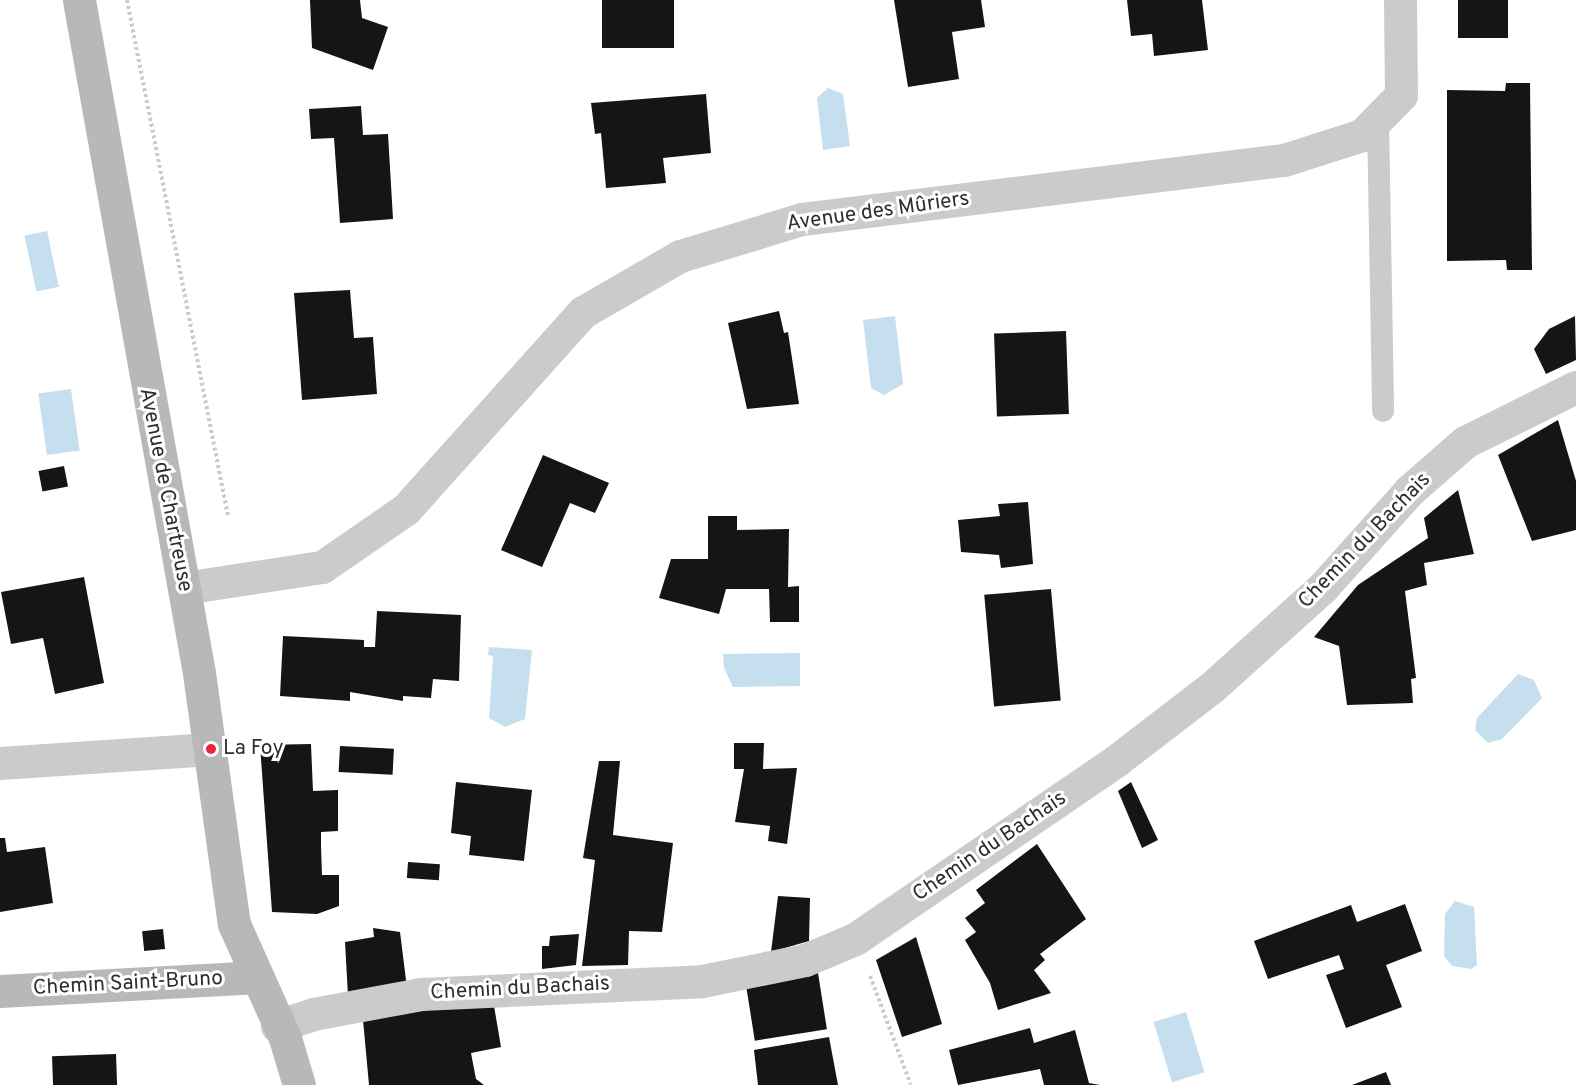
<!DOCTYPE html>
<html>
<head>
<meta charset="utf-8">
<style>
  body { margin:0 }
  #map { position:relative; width:1576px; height:1085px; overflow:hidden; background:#fff; font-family:Overpass,sans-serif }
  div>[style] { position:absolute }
  .water>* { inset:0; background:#c5dfee; transform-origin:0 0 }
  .building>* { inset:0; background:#151515; transform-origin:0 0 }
  .path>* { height:4px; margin-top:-2px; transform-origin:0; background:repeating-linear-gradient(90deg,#cbcbcb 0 3px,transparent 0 6px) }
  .lane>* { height:22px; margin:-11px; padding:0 11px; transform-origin:11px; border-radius:11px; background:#cbcbcb }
  .street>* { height:33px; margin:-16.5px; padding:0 16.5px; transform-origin:16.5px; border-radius:16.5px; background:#cbcbcb }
  .secondary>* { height:33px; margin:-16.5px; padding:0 16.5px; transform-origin:16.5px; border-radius:16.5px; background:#b8b8b8 }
  .dots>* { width:16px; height:16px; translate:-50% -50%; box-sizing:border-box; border:3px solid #fff; border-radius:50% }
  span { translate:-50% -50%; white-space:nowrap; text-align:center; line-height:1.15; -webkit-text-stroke:6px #fff; paint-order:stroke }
  .street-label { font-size:21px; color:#2e2e2e }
  .poi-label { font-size:21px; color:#2e2e2e }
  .left { translate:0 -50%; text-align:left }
</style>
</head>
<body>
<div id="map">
  <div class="water">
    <div style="clip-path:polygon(828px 88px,843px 94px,850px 146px,823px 150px,817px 98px)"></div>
    <div style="left:47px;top:231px;width:57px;height:23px;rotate:78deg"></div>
    <div style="clip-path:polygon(895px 316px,903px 384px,884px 395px,871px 388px,863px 320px)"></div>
    <div style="left:71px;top:389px;width:62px;height:33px;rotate:82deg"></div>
    <div style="clip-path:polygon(489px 647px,532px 650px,525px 719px,505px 727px,489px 718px,493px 656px,488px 655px)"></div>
    <div style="clip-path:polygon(800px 653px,800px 686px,733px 687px,724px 668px,723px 654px)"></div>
    <div style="clip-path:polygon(1518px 674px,1534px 680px,1542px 698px,1502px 739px,1488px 743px,1475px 730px,1477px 718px)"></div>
    <div style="clip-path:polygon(1455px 901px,1474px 907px,1477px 965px,1471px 969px,1452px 966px,1444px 956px,1445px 914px)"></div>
    <div style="left:1186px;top:1012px;width:63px;height:34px;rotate:73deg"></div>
  </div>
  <div class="building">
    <div style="clip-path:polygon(310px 0,360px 0,362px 18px,388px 27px,373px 70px,312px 48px)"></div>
    <div style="left:602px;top:0;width:72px;height:48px"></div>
    <div style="clip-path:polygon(894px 0,981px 0,985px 27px,952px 32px,959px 79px,908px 87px)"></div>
    <div style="clip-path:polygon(1127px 0,1202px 0,1208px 50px,1154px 56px,1152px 34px,1131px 36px)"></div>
    <div style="left:1458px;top:0;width:50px;height:38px"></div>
    <div style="clip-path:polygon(1506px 83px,1530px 83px,1532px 270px,1507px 270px,1506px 260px,1447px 261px,1447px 90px,1505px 91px)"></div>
    <div style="clip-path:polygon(706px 94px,711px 153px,663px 158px,666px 183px,606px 188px,601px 133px,595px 134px,591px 103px)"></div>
    <div style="clip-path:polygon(361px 106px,363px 135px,388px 134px,393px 219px,340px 223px,334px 138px,311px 139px,309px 109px)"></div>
    <div style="clip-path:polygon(350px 290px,354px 338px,373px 337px,377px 394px,302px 400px,294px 293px)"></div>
    <div style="clip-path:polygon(779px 311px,784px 333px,788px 332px,799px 404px,747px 409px,728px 323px)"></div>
    <div style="clip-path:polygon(1575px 316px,1576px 360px,1546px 374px,1534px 349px,1549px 329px)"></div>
    <div style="left:1066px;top:331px;width:83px;height:72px;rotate:88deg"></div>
    <div style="clip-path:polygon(1558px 420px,1576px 481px,1576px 530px,1532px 541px,1498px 455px)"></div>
    <div style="clip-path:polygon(543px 455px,609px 483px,595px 513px,570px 503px,542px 567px,501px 550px)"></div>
    <div style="left:64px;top:466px;width:21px;height:26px;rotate:79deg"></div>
    <div style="clip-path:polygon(1458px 490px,1474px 554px,1424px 563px,1427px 585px,1405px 591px,1416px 678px,1411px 679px,1413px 703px,1347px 705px,1339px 646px,1314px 637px,1358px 585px,1428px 538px,1424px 518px)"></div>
    <div style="clip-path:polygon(1028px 502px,1033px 564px,1001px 568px,999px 555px,961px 552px,958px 520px,1000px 516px,998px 504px)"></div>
    <div style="clip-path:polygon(708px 516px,737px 516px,737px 530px,789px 529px,788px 587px,799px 586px,799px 622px,770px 622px,769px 589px,726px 589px,719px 614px,659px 598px,671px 559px,708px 559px)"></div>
    <div style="clip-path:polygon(84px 577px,104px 683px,55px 694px,43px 638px,11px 644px,1px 592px)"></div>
    <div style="left:1051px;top:589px;width:112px;height:67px;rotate:85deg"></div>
    <div style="clip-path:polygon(377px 611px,461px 615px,459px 681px,433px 679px,431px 698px,403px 696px,403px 701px,350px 692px,350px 701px,280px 696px,283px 636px,364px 640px,364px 647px,375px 647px)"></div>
    <div style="clip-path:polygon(734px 743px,764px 743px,763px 769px,797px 768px,787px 844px,768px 841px,770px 826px,735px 822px,744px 769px,734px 769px)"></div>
    <div style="clip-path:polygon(311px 744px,313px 791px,338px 790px,338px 831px,321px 832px,321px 846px,322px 875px,339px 875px,339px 906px,317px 914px,272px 912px,260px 745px)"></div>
    <div style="left:340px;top:746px;width:54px;height:26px;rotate:3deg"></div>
    <div style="clip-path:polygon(599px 761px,620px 761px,613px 835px,673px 843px,662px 932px,629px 931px,628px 965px,582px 966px,595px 860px,583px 858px)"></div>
    <div style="clip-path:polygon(456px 782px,532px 790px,524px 861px,469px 855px,471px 836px,451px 833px)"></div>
    <div style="clip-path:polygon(1131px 782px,1158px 840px,1142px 848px,1118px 791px)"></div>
    <div style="clip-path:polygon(0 838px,5px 838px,7px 852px,45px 847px,53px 903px,0 912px)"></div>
    <div style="clip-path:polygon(1037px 844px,1086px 919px,1040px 954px,1045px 960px,1034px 970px,1051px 993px,998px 1010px,990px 983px,965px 940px,976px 932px,965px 918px,985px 903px,976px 890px)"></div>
    <div style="left:408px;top:862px;width:32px;height:16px;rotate:4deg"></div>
    <div style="clip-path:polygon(778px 896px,810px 898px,809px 941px,771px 952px)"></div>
    <div style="clip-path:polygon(1405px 904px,1422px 951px,1386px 965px,1402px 1007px,1346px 1028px,1326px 975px,1344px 969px,1339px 955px,1268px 979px,1254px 941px,1351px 905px,1357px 922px)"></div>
    <div style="clip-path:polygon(373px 928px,400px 932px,407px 988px,348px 996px,345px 942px,374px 937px)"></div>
    <div style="left:163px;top:929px;width:20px;height:21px;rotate:84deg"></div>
    <div style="clip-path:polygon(579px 934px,576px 965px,542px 969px,542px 946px,549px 946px,550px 936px)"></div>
    <div style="clip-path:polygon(916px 937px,942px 1024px,902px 1037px,876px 960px)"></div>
    <div style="left:818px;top:973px;width:57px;height:73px;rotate:81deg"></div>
    <div style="clip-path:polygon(493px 1000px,501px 1047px,471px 1053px,476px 1079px,484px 1085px,369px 1085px,363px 1020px)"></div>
    <div style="clip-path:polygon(1030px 1028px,1034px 1043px,1075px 1030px,1089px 1083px,1100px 1085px,1044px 1085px,1040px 1069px,958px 1085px,949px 1050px)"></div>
    <div style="clip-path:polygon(829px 1037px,838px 1085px,758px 1085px,754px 1050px)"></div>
    <div style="left:116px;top:1054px;width:31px;height:64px;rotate:88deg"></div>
    <div style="clip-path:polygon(1386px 1072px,1391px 1085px,1352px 1085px)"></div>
  </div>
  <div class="path">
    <div style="left:127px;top:0;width:526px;rotate:78.93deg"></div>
    <div style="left:870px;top:976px;width:116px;rotate:69.4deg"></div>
  </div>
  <div class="lane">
    <div style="left:1378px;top:119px;width:292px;rotate:89deg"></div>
  </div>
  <div class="street">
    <div style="left:184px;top:588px;width:140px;rotate:-8.7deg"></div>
    <div style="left:322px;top:567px;width:102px;rotate:-34.6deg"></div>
    <div style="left:406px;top:509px;width:265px;rotate:-48.1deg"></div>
    <div style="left:583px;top:312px;width:112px;rotate:-30deg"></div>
    <div style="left:680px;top:256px;width:127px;rotate:-16.9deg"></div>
    <div style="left:802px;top:219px;width:486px;rotate:-7deg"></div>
    <div style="left:1284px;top:160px;width:82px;rotate:-17.8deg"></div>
    <div style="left:1362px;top:135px;width:56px;rotate:-45.7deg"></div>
    <div style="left:1401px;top:95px;width:95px;rotate:-90.6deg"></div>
    <div style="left:0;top:763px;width:211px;rotate:-3.8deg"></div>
    <div style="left:277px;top:1026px;width:38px;rotate:-18deg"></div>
    <div style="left:313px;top:1014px;width:110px;rotate:-10.5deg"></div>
    <div style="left:421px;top:994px;width:281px;rotate:-2.6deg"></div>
    <div style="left:702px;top:981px;width:105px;rotate:-11.5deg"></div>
    <div style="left:805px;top:960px;width:54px;rotate:-22.8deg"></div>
    <div style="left:855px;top:939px;width:317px;rotate:-34.3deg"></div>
    <div style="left:1117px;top:760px;width:118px;rotate:-37.5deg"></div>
    <div style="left:1211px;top:688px;width:151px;rotate:-42deg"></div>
    <div style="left:1323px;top:587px;width:129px;rotate:-48.1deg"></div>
    <div style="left:1409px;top:491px;width:74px;rotate:-41.2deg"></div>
    <div style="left:1465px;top:442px;width:124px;rotate:-26.4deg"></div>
  </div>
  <div class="secondary">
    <div style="left:79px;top:0;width:684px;rotate:79.89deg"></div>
    <div style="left:199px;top:673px;width:253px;rotate:82.1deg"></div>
    <div style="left:234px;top:924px;width:125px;rotate:65.9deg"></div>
    <div style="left:285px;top:1038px;width:49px;rotate:73.4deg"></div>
    <div style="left:0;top:991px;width:256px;rotate:-3.1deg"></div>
  </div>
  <div class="dots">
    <div style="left:211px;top:749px;background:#f12338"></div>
  </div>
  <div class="street-label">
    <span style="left:878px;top:212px;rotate:-8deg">Avenue des Mûriers</span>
    <span style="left:165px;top:490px;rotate:79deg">Avenue de Chartreuse</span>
    <span style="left:1365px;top:541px;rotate:-46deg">Chemin du Bachais</span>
    <span style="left:990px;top:847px;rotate:-34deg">Chemin du Bachais</span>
    <span style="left:128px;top:984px;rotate:-3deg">Chemin Saint-Bruno</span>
    <span style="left:520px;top:989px;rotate:-3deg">Chemin du Bachais</span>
  </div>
  <div class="poi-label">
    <span class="left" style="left:223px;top:749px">La Foy</span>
  </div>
</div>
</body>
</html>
